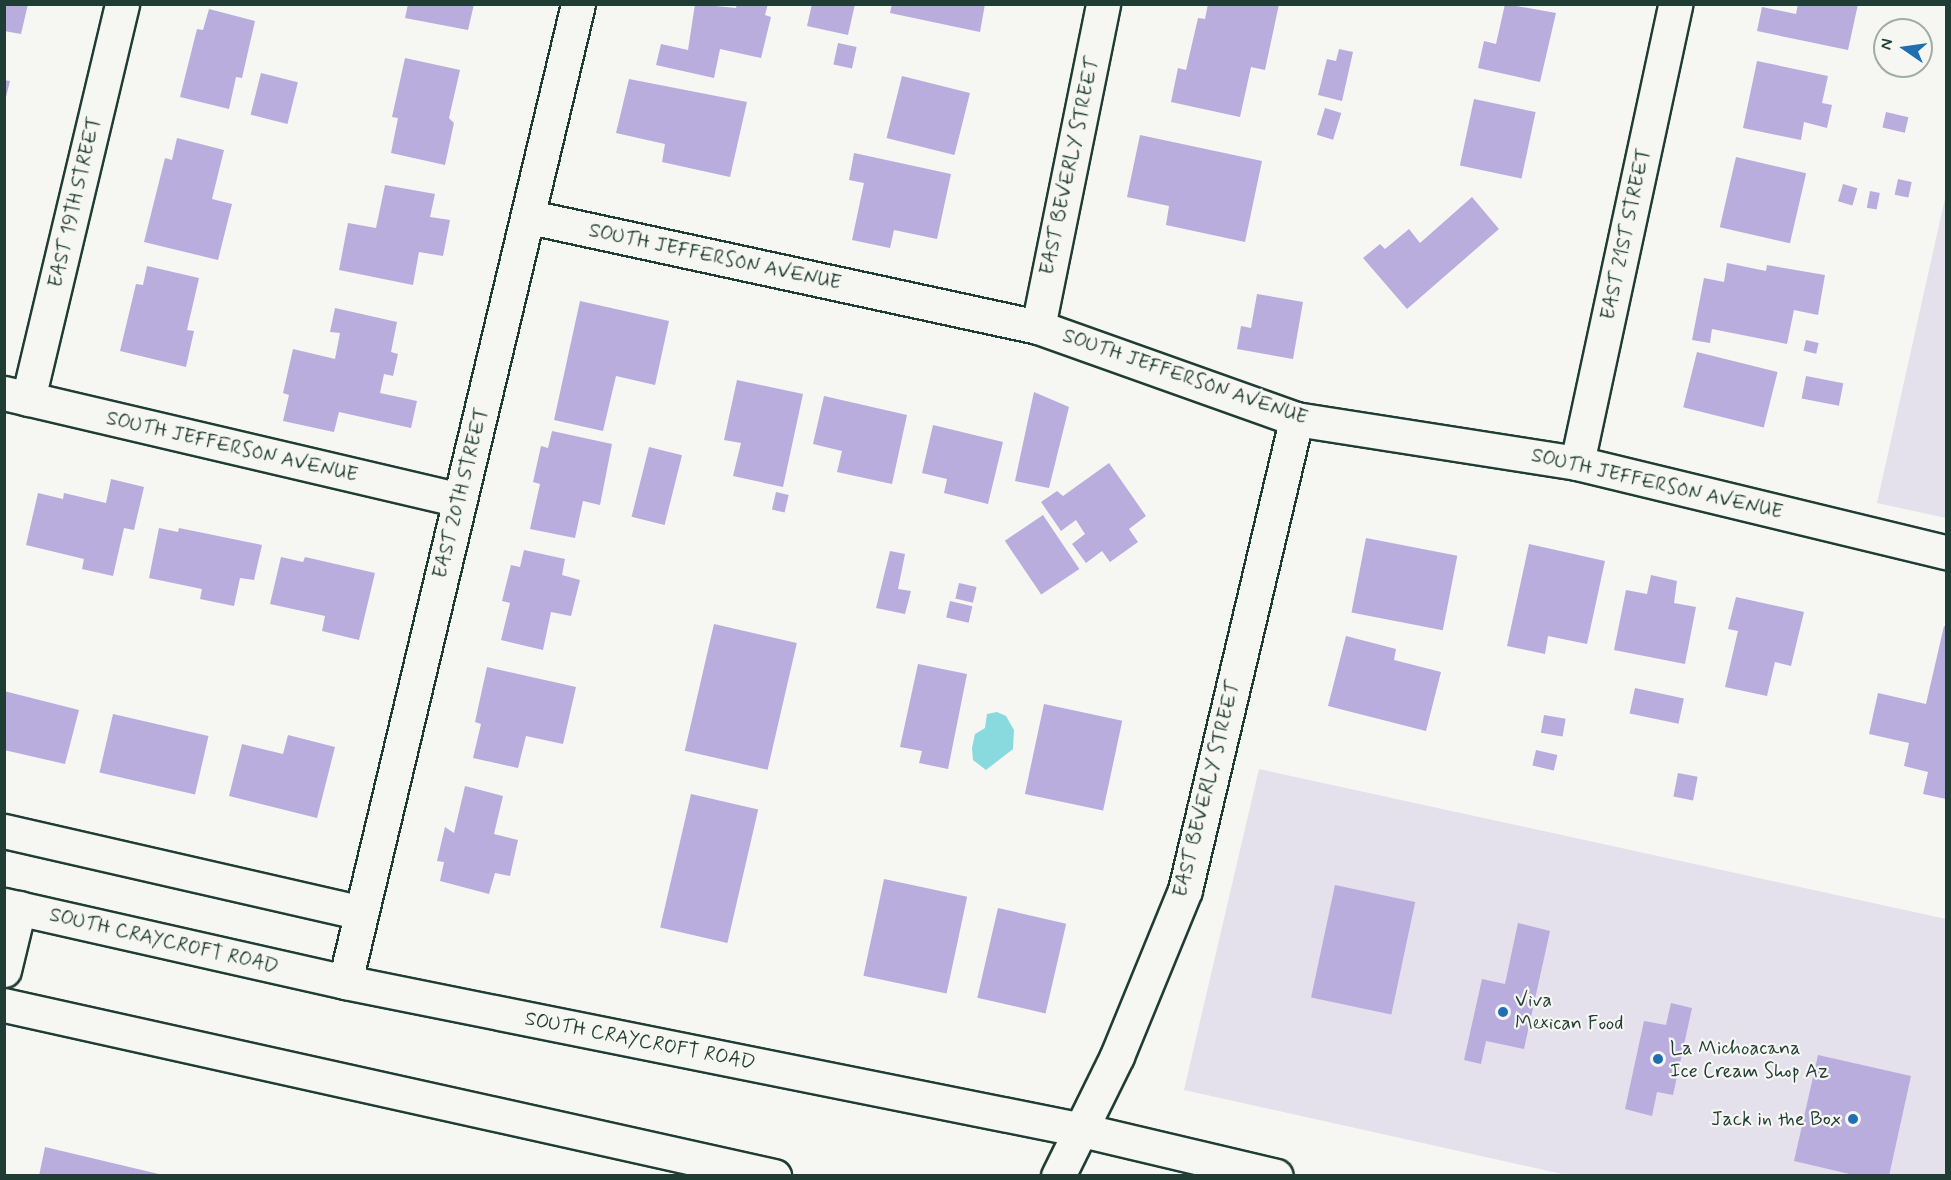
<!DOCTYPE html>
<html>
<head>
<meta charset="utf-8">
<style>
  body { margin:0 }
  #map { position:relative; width:1951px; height:1180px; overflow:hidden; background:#f6f6f2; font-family:Mynerve,sans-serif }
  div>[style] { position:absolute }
  .built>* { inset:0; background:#e4e0ec }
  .water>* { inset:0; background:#88dadf }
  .building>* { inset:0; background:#b9adde; transform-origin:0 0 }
  .roads { filter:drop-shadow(2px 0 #1f3d34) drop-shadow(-2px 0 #1f3d34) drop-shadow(0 2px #1f3d34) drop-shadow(0 -2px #1f3d34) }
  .minor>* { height:33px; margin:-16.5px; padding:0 16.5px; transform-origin:16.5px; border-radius:16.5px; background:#f6f6f2 }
  .secondary>* { height:33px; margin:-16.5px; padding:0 16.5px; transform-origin:16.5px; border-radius:16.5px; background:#f6f6f2 }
  .dots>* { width:16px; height:16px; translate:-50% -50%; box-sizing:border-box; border:3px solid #f6f6f2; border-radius:50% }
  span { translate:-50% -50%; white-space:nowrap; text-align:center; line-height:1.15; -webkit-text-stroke:4.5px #f6f6f2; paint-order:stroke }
  .street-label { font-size:20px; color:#1f3d34 }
  .poi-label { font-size:20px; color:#1f3d34 }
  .left { translate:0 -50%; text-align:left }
  .right { translate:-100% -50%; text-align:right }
  .frame { position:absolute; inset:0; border:6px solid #1f3d34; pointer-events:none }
  .north { position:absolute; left:1873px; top:18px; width:60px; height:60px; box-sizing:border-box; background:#f6f6f2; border:2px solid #a0aca6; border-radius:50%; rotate:283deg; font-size:16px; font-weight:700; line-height:24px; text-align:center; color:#1f3d34 }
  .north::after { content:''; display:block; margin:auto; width:21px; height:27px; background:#1f6fb2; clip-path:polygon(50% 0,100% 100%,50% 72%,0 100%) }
</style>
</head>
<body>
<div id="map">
  <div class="built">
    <div style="clip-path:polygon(1946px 194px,1946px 518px,1877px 503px)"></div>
    <div style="clip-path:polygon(1259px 769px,1946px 919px,1946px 1175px,1567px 1175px,1184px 1090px)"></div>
  </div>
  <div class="water">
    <div style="clip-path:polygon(997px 712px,1006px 716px,1014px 730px,1013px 749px,986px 770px,973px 760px,972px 748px,975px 734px,985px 728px,987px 714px)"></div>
  </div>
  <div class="building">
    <div style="clip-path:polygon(4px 4px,28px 4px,21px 34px,4px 31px)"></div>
    <div style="clip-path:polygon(408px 4px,474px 4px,468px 30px,405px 18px)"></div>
    <div style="clip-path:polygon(695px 4px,736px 8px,737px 4px,768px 4px,765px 15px,771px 17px,761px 58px,720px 49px,714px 78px,656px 65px,661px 44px,688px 50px)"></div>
    <div style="clip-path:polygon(812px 4px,855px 4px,848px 35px,807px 26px)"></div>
    <div style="clip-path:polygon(892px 4px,985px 4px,980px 32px,890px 13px)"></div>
    <div style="clip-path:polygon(1208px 4px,1279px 4px,1265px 70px,1251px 67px,1240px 117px,1171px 102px,1178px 68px,1186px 70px,1198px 18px,1205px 19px)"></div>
    <div style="clip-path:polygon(1505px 4px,1556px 13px,1540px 82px,1478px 68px,1484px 41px,1496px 44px)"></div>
    <div style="clip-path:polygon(1798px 4px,1858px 4px,1848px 50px,1757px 31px,1762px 7px,1796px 14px)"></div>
    <div style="clip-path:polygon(209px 9px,255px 21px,242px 78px,236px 77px,229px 109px,180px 97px,197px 29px,203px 30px)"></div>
    <div style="left:838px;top:43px;width:19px;height:22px;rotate:12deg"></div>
    <div style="clip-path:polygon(1339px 49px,1353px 52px,1342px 101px,1318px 95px,1327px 59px,1336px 61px)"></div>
    <div style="clip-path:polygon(405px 58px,460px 70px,449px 118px,454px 123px,445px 165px,391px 153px,398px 118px,392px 117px)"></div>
    <div style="clip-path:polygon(1757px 61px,1828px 76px,1822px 103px,1832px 105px,1827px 128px,1804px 122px,1801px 140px,1743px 128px)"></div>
    <div style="left:261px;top:73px;width:38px;height:43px;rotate:14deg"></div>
    <div style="left:902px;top:76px;width:70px;height:64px;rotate:14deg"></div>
    <div style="clip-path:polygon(629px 79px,747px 102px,730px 177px,662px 162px,665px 144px,616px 133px)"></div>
    <div style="clip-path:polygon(4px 80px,10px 81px,5px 101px,4px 101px)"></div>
    <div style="left:1474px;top:99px;width:63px;height:68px;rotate:12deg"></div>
    <div style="left:1325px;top:108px;width:17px;height:28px;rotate:17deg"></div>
    <div style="left:1886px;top:112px;width:23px;height:16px;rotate:13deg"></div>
    <div style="clip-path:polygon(1140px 135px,1262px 161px,1245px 242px,1166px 225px,1169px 206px,1127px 197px)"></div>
    <div style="clip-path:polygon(177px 138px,224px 150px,212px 199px,232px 204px,218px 260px,144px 242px,165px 158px,172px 160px)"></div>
    <div style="clip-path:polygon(854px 153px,951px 174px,937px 239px,894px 230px,890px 248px,852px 240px,864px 183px,849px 180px)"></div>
    <div style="left:1736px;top:157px;width:72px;height:72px;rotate:13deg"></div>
    <div style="left:1898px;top:179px;width:14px;height:16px;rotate:12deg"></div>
    <div style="left:1843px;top:184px;width:15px;height:18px;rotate:16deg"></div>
    <div style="clip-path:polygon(385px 185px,435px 194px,430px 217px,450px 220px,443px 256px,419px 252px,413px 285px,339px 270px,348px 223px,376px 228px)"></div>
    <div style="left:1870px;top:191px;width:10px;height:17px;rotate:11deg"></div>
    <div style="clip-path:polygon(1472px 197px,1499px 229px,1407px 309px,1363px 258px,1380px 244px,1385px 249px,1409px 229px,1420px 243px)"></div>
    <div style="clip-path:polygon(1727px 263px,1766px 271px,1767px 265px,1825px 275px,1818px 315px,1794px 310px,1787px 344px,1712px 329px,1710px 343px,1692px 340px,1704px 278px,1724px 282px)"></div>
    <div style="clip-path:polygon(147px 266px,199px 278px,187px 330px,194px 331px,186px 367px,120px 351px,136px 284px,143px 285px)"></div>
    <div style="clip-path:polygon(1257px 294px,1303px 302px,1293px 359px,1237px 349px,1241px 326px,1251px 328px)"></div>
    <div style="clip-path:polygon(580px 301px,669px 321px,655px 385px,616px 376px,603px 431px,554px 420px)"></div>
    <div style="clip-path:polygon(335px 308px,397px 322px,391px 352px,398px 354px,393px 376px,384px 374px,380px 393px,417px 401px,411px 428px,339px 412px,334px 432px,283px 421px,289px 395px,283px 393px,293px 349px,335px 359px,340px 333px,330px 332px)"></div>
    <div style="left:1806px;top:340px;width:13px;height:11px;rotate:13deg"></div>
    <div style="left:1697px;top:352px;width:83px;height:57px;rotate:14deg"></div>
    <div style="left:1806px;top:376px;width:38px;height:23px;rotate:11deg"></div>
    <div style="clip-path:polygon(737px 380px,803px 394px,783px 487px,733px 476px,741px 443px,724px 440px)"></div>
    <div style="clip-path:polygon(1034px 392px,1069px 407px,1049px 488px,1015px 481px)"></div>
    <div style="clip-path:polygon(824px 396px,907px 415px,892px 484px,837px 472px,842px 451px,813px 444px)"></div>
    <div style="clip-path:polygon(933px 425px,1003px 442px,988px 504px,944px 493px,947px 479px,922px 473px)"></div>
    <div style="clip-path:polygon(552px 431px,612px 444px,600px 505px,583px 501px,575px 538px,530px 529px,540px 484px,533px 482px,541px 446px,548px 448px)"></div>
    <div style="left:649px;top:447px;width:34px;height:72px;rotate:14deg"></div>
    <div style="clip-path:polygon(1109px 463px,1146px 516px,1129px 529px,1138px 542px,1110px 562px,1102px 551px,1086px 563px,1072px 544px,1085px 534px,1076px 520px,1061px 531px,1041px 502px,1057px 491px,1063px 496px)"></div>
    <div style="clip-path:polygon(111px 479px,144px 487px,134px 530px,124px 528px,113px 576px,82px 569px,84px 559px,26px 545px,38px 493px,63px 499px,64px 493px,106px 503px)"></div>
    <div style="left:776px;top:492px;width:13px;height:18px;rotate:13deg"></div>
    <div style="left:1043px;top:515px;width:65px;height:46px;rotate:56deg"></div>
    <div style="clip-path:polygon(159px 528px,178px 532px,179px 528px,262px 545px,254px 580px,240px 578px,234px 606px,200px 599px,202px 589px,149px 578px)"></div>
    <div style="left:1366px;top:538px;width:93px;height:76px;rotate:11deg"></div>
    <div style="clip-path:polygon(1529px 544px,1605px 561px,1587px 644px,1548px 636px,1545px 654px,1507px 646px)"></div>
    <div style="clip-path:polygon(524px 550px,565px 559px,562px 575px,580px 580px,571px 616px,551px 612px,543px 650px,501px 640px,510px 603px,502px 601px,511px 565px,520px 567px)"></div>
    <div style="clip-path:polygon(890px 551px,905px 554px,898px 589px,911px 591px,905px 614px,876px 608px)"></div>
    <div style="clip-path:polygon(281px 557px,303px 562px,305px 557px,375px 573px,359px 640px,322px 631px,325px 616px,270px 604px)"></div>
    <div style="clip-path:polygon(1651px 575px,1677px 581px,1674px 603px,1696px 607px,1685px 664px,1614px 650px,1626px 590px,1647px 594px)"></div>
    <div style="left:959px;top:583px;width:18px;height:16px;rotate:13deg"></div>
    <div style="clip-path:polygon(1736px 597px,1804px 612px,1791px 666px,1775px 662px,1767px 696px,1725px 687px,1738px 631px,1728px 629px)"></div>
    <div style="left:950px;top:601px;width:23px;height:17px;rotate:13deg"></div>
    <div style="left:714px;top:624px;width:85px;height:130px;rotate:13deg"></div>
    <div style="clip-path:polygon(1944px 626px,1946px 627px,1946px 799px,1923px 794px,1928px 772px,1904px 766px,1909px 743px,1869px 734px,1878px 693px,1926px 704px)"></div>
    <div style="clip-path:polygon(1346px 636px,1396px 649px,1394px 660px,1441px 672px,1426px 731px,1328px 706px)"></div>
    <div style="clip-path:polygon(918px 664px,967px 674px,948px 769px,919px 763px,922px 751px,900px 747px)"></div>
    <div style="clip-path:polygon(487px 667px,576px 687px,563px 744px,526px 736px,518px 768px,473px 758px,481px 724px,475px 722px)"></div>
    <div style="left:1635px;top:688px;width:50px;height:26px;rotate:12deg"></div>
    <div style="clip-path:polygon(4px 691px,79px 710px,65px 764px,4px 750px)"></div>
    <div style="left:1044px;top:704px;width:80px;height:92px;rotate:12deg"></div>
    <div style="left:113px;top:714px;width:98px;height:60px;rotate:13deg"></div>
    <div style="left:1544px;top:715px;width:22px;height:18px;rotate:10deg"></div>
    <div style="clip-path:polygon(288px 735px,335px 747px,317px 818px,229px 796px,242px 744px,283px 754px)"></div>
    <div style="left:1536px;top:750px;width:22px;height:16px;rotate:13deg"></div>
    <div style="left:1678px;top:773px;width:20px;height:24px;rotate:11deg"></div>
    <div style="clip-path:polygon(465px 786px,503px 796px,494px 834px,518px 840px,510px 876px,495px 873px,489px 894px,440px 881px,444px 862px,437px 861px,445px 827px,454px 833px)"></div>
    <div style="left:691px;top:794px;width:69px;height:137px;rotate:13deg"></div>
    <div style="left:884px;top:879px;width:85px;height:99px;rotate:12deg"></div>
    <div style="left:1335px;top:885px;width:82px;height:115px;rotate:12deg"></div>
    <div style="left:998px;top:908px;width:70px;height:92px;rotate:13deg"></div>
    <div style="clip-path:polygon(1518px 923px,1550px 931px,1524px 1049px,1486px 1041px,1481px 1064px,1464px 1060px,1482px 979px,1505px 984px)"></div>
    <div style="clip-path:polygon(1671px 1003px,1692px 1008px,1673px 1095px,1657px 1092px,1652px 1116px,1625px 1109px,1644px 1021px,1666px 1025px)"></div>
    <div style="clip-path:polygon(1818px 1055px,1911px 1076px,1889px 1176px,1858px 1176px,1794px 1161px)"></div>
    <div style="clip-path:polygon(45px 1147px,163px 1175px,163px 1176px,39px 1176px)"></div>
  </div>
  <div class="roads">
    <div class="minor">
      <div style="left:530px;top:217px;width:520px;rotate:12.22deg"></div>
      <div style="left:1038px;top:327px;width:274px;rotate:19.6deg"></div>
      <div style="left:1296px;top:419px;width:284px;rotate:8.9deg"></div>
      <div style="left:1577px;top:463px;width:380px;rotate:13.6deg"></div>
      <div style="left:1038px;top:327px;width:329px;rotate:-78.6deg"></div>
      <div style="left:4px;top:393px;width:468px;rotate:13.2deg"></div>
      <div style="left:28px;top:399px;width:406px;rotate:-76.6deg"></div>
      <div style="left:1577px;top:463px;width:469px;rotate:-77.9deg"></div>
      <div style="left:4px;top:831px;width:364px;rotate:12.9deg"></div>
      <div style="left:4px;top:970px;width:64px;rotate:-76.4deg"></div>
      <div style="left:345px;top:982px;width:1005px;rotate:-76.6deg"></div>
      <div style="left:1058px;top:1176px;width:134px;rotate:-63.8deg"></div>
      <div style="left:1117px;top:1056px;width:179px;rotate:-67.7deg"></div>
      <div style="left:1185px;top:890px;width:484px;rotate:-76.7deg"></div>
    </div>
    <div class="secondary">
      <div style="left:4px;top:905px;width:350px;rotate:12.7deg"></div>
      <div style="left:345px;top:982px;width:752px;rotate:11.35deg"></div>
      <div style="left:1082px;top:1130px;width:199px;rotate:13.3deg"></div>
      <div style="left:4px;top:1005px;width:789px;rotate:12.52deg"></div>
    </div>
  </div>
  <div class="dots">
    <div style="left:1503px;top:1012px;background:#1f6fb2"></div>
    <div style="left:1658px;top:1059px;background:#1f6fb2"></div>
    <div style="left:1853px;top:1119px;background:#1f6fb2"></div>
  </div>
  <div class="street-label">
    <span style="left:1070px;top:166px;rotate:-78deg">EAST BEVERLY STREET</span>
    <span style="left:75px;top:202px;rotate:-77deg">EAST 19TH STREET</span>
    <span style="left:1626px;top:234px;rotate:-78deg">EAST 21ST STREET</span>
    <span style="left:715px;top:257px;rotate:12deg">SOUTH JEFFERSON AVENUE</span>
    <span style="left:1185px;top:377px;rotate:19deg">SOUTH JEFFERSON AVENUE</span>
    <span style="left:232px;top:447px;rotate:13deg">SOUTH JEFFERSON AVENUE</span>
    <span style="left:1657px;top:484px;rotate:13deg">SOUTH JEFFERSON AVENUE</span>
    <span style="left:461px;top:493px;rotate:-76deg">EAST 20TH STREET</span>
    <span style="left:1207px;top:789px;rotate:-76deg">EAST BEVERLY STREET</span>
    <span style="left:164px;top:941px;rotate:13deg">SOUTH CRAYCROFT ROAD</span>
    <span style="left:640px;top:1041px;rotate:11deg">SOUTH CRAYCROFT ROAD</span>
  </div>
  <div class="poi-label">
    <span class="left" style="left:1515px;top:1012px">Viva<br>Mexican Food</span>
    <span class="left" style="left:1670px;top:1060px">La Michoacana<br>Ice Cream Shop Az</span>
    <span class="right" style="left:1841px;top:1119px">Jack in the Box</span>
  </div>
  <div class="frame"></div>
  <div class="north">N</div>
</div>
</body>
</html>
